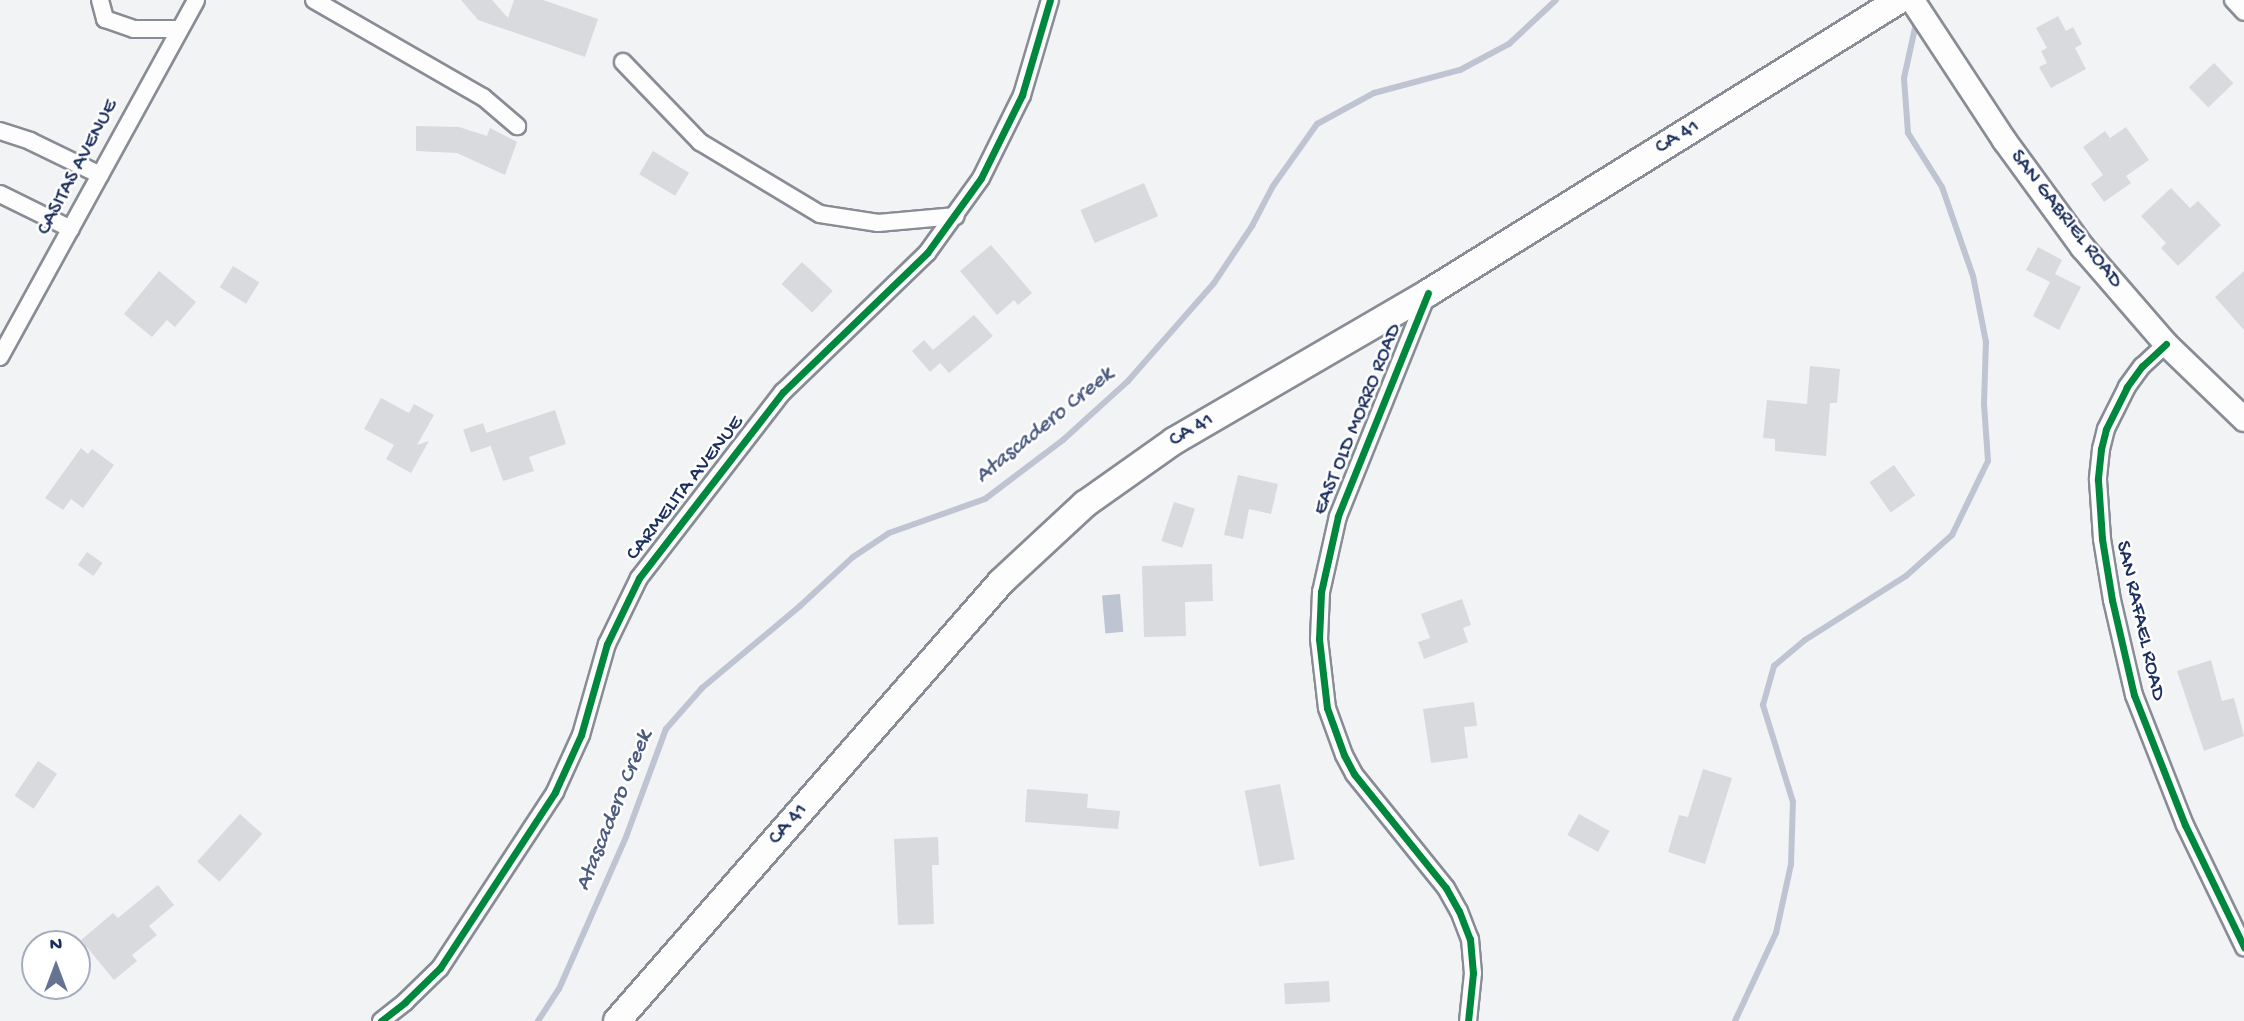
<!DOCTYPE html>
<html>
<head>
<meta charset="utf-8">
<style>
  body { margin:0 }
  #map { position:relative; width:2244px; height:1021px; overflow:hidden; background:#f2f3f4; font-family:"Gochi Hand",sans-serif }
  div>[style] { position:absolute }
  .water>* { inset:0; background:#bec4d1; transform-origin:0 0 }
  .stream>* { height:6px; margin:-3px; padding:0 3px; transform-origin:3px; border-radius:3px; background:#bec4d1 }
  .building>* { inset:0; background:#d8dadd; transform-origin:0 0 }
  .roads { filter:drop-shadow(2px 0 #888c95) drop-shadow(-2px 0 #888c95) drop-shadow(0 2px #888c95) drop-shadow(0 -2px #888c95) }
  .street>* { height:16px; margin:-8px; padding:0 8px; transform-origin:8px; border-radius:8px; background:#fdfdfd }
  .secondary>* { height:23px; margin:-11.5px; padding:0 11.5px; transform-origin:11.5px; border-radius:11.5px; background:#fdfdfd }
  .primary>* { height:26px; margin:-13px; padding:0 13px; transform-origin:13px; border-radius:13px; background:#fdfdfd }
  .cycleway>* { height:7px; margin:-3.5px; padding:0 3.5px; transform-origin:3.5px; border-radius:3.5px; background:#00873e }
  span { translate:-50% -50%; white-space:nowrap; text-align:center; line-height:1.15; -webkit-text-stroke:5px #fff; paint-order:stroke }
  .street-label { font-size:21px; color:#1b2f5e }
  .water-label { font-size:23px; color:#4c5c81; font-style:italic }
  .north { position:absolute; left:21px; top:930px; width:70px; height:70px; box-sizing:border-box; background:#fff; border:2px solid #a4acbf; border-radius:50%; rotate:0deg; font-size:19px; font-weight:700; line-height:28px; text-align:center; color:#1b2f5e }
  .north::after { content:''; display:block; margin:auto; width:24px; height:32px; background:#667492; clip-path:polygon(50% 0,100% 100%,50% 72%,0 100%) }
</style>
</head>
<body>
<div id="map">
  <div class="water">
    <div style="left:1120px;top:594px;width:38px;height:18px;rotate:85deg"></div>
  </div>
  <div class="stream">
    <div style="left:538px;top:1021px;width:38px;rotate:-57deg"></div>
    <div style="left:559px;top:989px;width:166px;rotate:-66.2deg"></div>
    <div style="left:626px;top:837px;width:115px;rotate:-69.7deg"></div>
    <div style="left:666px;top:729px;width:55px;rotate:-48.7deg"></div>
    <div style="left:702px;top:688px;width:128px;rotate:-39.9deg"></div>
    <div style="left:800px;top:606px;width:72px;rotate:-42.8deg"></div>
    <div style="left:853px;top:557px;width:43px;rotate:-33.7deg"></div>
    <div style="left:889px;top:533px;width:102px;rotate:-19.5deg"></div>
    <div style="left:985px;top:499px;width:98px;rotate:-37.1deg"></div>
    <div style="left:1063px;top:440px;width:88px;rotate:-42.2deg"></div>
    <div style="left:1128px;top:381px;width:130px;rotate:-48.7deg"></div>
    <div style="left:1214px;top:283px;width:69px;rotate:-56.3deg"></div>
    <div style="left:1252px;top:226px;width:45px;rotate:-62.3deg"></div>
    <div style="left:1273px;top:186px;width:76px;rotate:-54.6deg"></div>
    <div style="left:1317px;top:124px;width:65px;rotate:-28.5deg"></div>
    <div style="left:1374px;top:93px;width:89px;rotate:-15deg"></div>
    <div style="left:1460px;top:70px;width:55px;rotate:-28deg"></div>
    <div style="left:1509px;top:44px;width:64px;rotate:-43.1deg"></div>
    <div style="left:1735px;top:1021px;width:97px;rotate:-65deg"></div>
    <div style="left:1776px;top:933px;width:71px;rotate:-77.7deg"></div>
    <div style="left:1791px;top:864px;width:62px;rotate:-88.2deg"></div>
    <div style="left:1793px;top:802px;width:102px;rotate:-107.2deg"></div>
    <div style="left:1763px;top:705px;width:41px;rotate:-74.2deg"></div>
    <div style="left:1774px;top:666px;width:40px;rotate:-40deg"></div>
    <div style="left:1805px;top:640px;width:120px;rotate:-32.4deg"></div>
    <div style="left:1906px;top:576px;width:62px;rotate:-41.7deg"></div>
    <div style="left:1952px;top:535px;width:82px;rotate:-64.1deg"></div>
    <div style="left:1988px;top:461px;width:57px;rotate:-94deg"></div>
    <div style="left:1984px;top:404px;width:62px;rotate:-88.2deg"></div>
    <div style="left:1986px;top:342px;width:67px;rotate:-101.1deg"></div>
    <div style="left:1973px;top:276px;width:94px;rotate:-109.2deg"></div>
    <div style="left:1942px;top:187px;width:64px;rotate:-122.2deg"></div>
    <div style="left:1908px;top:133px;width:55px;rotate:-94.2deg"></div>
    <div style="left:1904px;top:78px;width:60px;rotate:-77.6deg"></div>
  </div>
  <div class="building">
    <div style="clip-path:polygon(461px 0,492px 0,508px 18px,514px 0,543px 0,598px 19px,585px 57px,478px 20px)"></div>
    <div style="clip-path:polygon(2058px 16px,2066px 31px,2073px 27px,2082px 44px,2075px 48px,2086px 69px,2051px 88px,2039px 67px,2047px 63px,2041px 51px,2047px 48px,2036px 28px)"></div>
    <div style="left:2214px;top:63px;width:28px;height:35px;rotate:46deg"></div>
    <div style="clip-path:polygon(416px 126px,459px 127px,487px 136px,490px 128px,517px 142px,505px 175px,457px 153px,416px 151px)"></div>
    <div style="clip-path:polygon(2126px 127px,2149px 160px,2126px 176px,2131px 183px,2104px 202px,2091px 184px,2103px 175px,2083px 147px,2105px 131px,2110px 138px)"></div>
    <div style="left:653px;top:151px;width:42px;height:27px;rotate:31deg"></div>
    <div style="left:1144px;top:183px;width:36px;height:69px;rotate:67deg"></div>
    <div style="clip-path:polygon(2171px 188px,2190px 208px,2198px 201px,2221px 225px,2178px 266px,2161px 248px,2166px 243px,2141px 216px)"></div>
    <div style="clip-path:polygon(991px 245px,1032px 293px,1018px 305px,1014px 300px,997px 315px,960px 271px)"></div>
    <div style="clip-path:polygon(2038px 247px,2062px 260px,2055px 274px,2081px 287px,2059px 330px,2033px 316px,2050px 282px,2026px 270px)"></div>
    <div style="left:802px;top:262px;width:42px;height:30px;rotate:43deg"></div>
    <div style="left:233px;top:266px;width:31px;height:25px;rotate:32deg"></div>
    <div style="clip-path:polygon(159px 271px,196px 302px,175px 327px,167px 320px,152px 337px,124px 314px)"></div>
    <div style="clip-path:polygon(2244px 271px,2244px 330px,2215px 297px)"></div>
    <div style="clip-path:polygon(974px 315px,993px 336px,949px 373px,940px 363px,930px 372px,912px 351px,924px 340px,933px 350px)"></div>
    <div style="clip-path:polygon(1810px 366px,1840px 369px,1837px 403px,1830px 403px,1826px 456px,1775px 451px,1775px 439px,1763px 438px,1767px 400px,1807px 404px)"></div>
    <div style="clip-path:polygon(381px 398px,409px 413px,414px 404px,434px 415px,417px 445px,429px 441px,411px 473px,386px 459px,394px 445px,364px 429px)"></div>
    <div style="clip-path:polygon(555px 410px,566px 444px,529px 457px,534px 471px,503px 481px,486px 433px)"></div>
    <div style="left:483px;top:423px;width:24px;height:21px;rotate:71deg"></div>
    <div style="clip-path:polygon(81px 448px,88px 454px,92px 449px,114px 465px,83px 508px,71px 499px,63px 510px,45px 498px)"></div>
    <div style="left:1894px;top:465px;width:37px;height:30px;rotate:55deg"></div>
    <div style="clip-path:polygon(1238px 475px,1278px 484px,1271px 514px,1249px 509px,1243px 539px,1224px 535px)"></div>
    <div style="left:1174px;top:502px;width:22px;height:41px;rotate:18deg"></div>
    <div style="left:87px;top:552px;width:19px;height:16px;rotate:35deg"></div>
    <div style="clip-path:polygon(1212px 564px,1213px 601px,1185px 602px,1186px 636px,1144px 637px,1142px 566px)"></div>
    <div style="clip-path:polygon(1462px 599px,1471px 625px,1463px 628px,1468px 642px,1424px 659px,1418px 642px,1430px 638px,1421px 614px)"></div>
    <div style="clip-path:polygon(2211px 660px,2222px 701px,2234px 698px,2244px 736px,2204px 751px,2177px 671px)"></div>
    <div style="clip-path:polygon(1474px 702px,1477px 726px,1464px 727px,1468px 758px,1431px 763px,1423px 709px)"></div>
    <div style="left:38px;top:761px;width:23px;height:42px;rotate:34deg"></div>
    <div style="clip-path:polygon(1703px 769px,1732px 778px,1705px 864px,1668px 852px,1679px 815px,1688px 817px)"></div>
    <div style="left:1280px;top:784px;width:77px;height:36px;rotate:79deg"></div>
    <div style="clip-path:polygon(1027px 789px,1088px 794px,1087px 808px,1120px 811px,1118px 829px,1025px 822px)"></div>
    <div style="left:240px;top:814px;width:30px;height:64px;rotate:42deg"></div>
    <div style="left:1579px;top:814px;width:35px;height:24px;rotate:29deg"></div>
    <div style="clip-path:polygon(938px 837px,939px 865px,932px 865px,934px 924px,898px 925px,894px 839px)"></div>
    <div style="clip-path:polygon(158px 885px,174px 905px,149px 926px,157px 935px,132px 955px,137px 961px,114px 980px,81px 940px,113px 913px,118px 918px)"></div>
    <div style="left:1329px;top:981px;width:21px;height:45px;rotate:87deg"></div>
  </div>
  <div class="roads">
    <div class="street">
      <div style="left:100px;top:0;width:20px;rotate:75deg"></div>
      <div style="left:105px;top:19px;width:31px;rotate:19deg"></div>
      <div style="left:134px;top:29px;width:45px"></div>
      <div style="left:314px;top:0;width:195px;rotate:29.9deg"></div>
      <div style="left:483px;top:97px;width:45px;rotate:40.5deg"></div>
      <div style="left:2233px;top:0;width:16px;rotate:47deg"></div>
      <div style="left:623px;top:62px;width:111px;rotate:46.1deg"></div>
      <div style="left:700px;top:142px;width:140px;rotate:31deg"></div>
      <div style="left:820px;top:214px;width:59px;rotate:8.8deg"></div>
      <div style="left:878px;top:223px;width:78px;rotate:-5.1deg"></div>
      <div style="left:0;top:131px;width:32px;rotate:18deg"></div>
      <div style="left:30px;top:141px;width:78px;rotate:25.9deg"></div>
      <div style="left:0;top:194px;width:79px;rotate:26.2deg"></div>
      <div style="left:1427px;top:295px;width:238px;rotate:111.9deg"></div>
      <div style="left:1338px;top:516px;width:78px;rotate:102.6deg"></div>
      <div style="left:1321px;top:592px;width:47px;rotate:92.4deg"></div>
      <div style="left:1319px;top:639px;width:69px;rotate:83.4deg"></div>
      <div style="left:1327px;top:708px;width:50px;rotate:70.1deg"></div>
      <div style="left:1344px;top:755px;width:21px;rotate:62deg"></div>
      <div style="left:1354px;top:774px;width:146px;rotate:51.1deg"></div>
      <div style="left:1446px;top:888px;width:26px;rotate:61deg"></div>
      <div style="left:1459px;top:911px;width:30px;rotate:69deg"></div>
      <div style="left:1470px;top:939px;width:34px;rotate:85deg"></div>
      <div style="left:1473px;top:973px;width:48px;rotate:95.9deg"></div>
      <div style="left:2166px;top:344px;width:33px;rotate:137deg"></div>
      <div style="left:2142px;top:366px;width:26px;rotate:126deg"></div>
      <div style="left:2127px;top:387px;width:47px;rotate:116.6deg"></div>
      <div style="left:2106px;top:429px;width:21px;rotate:104deg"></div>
      <div style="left:2101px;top:449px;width:31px;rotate:96deg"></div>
      <div style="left:2098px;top:480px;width:59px;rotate:86.1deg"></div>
      <div style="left:2102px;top:539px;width:62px;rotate:80.7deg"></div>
      <div style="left:2112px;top:600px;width:98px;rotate:77deg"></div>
      <div style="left:2134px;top:695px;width:140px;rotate:68.6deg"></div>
      <div style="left:2185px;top:825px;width:136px;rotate:64.2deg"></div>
      <div style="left:0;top:357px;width:407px;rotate:-61.2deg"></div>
      <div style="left:381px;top:1021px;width:31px;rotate:-38deg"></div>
      <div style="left:405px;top:1002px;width:49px;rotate:-44.2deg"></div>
      <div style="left:440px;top:968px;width:210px;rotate:-56.8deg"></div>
      <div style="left:555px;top:792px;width:63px;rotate:-65.5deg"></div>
      <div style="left:581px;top:735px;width:95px;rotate:-74.1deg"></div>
      <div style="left:607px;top:644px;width:73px;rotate:-64.1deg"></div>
      <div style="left:639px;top:578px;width:235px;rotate:-52.3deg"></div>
      <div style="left:783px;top:392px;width:200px;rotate:-44deg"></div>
      <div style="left:927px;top:253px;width:92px;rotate:-54.2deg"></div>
      <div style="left:981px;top:178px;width:93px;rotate:-63.7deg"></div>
      <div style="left:1022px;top:95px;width:99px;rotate:-73.6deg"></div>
    </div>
    <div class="secondary">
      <div style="left:1912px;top:0;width:168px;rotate:56.7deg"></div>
      <div style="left:2004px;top:140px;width:132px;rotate:53.9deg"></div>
      <div style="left:2082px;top:247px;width:128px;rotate:49.1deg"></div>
      <div style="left:2166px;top:344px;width:108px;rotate:43.9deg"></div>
    </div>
    <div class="primary">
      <div style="left:617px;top:1021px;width:583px;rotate:-48.82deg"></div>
      <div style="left:1001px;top:582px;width:115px;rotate:-42.9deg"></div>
      <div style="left:1085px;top:504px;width:109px;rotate:-35.3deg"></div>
      <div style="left:1174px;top:441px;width:294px;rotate:-30.2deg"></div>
      <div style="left:1428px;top:293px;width:555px;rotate:-31.88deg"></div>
    </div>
  </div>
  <div class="cycleway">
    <div style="left:1428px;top:293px;width:240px;rotate:112deg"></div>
    <div style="left:1338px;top:516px;width:78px;rotate:102.6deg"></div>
    <div style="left:1321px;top:592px;width:47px;rotate:92.4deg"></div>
    <div style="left:1319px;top:639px;width:69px;rotate:83.4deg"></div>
    <div style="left:1327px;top:708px;width:50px;rotate:70.1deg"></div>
    <div style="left:1344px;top:755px;width:21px;rotate:62deg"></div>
    <div style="left:1354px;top:774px;width:146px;rotate:51.1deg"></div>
    <div style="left:1446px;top:888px;width:26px;rotate:61deg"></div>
    <div style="left:1459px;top:911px;width:30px;rotate:69deg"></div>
    <div style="left:1470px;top:939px;width:34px;rotate:85deg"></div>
    <div style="left:1473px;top:973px;width:48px;rotate:95.9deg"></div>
    <div style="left:2166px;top:344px;width:33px;rotate:137deg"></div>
    <div style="left:2142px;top:366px;width:26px;rotate:126deg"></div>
    <div style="left:2127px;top:387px;width:47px;rotate:116.6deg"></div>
    <div style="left:2106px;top:429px;width:21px;rotate:104deg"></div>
    <div style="left:2101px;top:449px;width:31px;rotate:96deg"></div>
    <div style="left:2098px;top:480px;width:59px;rotate:86.1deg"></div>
    <div style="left:2102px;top:539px;width:62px;rotate:80.7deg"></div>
    <div style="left:2112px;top:600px;width:98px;rotate:77deg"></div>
    <div style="left:2134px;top:695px;width:140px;rotate:68.6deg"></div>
    <div style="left:2185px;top:825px;width:136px;rotate:64.2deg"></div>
    <div style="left:381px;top:1021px;width:31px;rotate:-38deg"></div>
    <div style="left:405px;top:1002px;width:49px;rotate:-44.2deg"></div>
    <div style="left:440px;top:968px;width:210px;rotate:-56.8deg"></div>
    <div style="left:555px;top:792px;width:63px;rotate:-65.5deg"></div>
    <div style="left:581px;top:735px;width:95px;rotate:-74.1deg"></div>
    <div style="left:607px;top:644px;width:73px;rotate:-64.1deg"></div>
    <div style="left:639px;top:578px;width:235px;rotate:-52.3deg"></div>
    <div style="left:783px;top:392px;width:200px;rotate:-44deg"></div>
    <div style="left:927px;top:253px;width:92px;rotate:-54.2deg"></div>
    <div style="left:981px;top:178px;width:93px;rotate:-63.7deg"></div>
    <div style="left:1022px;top:95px;width:99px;rotate:-73.6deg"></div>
  </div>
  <div class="street-label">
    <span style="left:1678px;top:138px;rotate:-32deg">CA 41</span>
    <span style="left:79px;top:168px;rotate:-62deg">CASITAS AVENUE</span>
    <span style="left:2065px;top:220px;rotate:52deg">SAN GABRIEL ROAD</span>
    <span style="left:1359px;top:420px;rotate:-68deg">EAST OLD MORRO ROAD</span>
    <span style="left:1192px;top:431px;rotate:-31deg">CA 41</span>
    <span style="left:686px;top:489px;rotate:-52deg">CARMELITA AVENUE</span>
    <span style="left:2139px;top:621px;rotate:77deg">SAN RAFAEL ROAD</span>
    <span style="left:789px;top:825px;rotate:-49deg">CA 41</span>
  </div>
  <div class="water-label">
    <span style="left:1045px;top:426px;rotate:-39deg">Atascadero Creek</span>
    <span style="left:615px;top:811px;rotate:-68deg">Atascadero Creek</span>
  </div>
  <div class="north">N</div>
</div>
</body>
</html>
